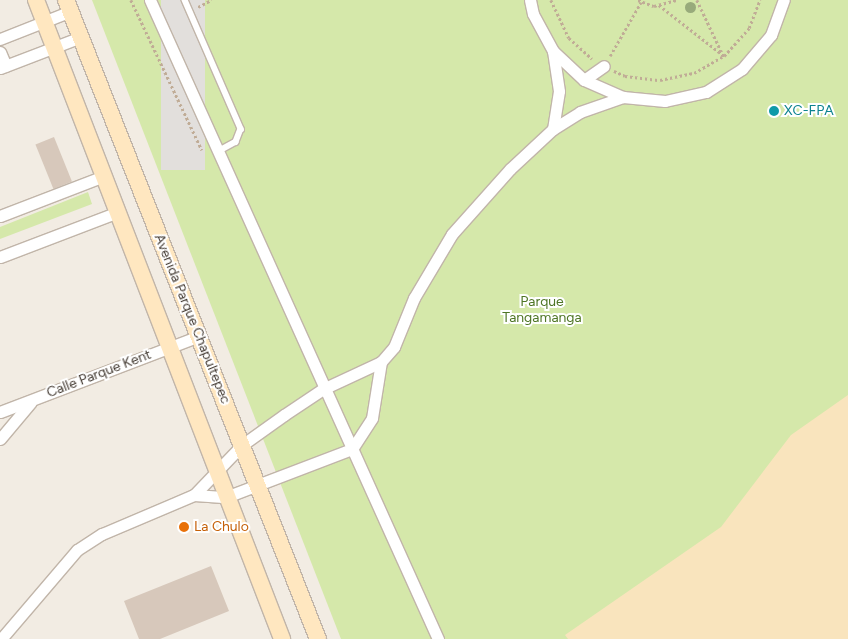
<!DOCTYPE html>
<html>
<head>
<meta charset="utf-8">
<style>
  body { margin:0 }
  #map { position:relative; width:848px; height:639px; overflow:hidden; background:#f2ece3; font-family:Figtree,sans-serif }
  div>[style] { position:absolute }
  .green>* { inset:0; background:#d5e8aa }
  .sand>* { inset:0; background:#f9e4bd }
  .parking>* { inset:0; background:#e2dfdc; transform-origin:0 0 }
  .building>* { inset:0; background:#d7c8bb; transform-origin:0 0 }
  .path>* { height:2.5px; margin-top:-1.25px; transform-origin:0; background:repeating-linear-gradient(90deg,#c0ac96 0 2.5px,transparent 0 5px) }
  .roads { filter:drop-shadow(1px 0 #c1b5a9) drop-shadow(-1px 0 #c1b5a9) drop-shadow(0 1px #c1b5a9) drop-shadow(0 -1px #c1b5a9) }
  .service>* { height:5.5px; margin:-2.75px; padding:0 2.75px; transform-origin:2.75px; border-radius:2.75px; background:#fff }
  .minor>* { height:11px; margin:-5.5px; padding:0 5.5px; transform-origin:5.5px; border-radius:5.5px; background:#fff }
  .secondary>* { height:16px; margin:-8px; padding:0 8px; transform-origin:8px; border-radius:8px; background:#ffe7c0 }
  .trees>* { width:11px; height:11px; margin:-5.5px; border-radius:50%; background:#98ab7b }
  .dots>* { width:14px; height:14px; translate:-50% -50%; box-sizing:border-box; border:2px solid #fff; border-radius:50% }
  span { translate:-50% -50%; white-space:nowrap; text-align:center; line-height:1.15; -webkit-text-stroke:4px #fff; paint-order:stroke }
  .culture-label { font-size:14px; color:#0d838f }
  .left { translate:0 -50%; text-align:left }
  .park-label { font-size:14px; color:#4f7626 }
  .street-label { font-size:14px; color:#443b33 }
  .food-label { font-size:14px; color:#c56008 }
</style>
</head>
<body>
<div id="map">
  <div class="green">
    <div style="clip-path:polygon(92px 0,848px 0,848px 639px,341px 639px)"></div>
    <div style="clip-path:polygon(88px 192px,92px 204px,0 239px,0 227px)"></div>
  </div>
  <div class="sand">
    <div style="clip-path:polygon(848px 395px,848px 639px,568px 639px,565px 635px,721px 527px,791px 435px)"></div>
  </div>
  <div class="parking">
    <div style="left:161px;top:0;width:44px;height:170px"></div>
  </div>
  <div class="building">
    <div style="left:54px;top:137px;width:48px;height:20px;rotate:68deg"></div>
    <div style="clip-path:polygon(211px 566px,229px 611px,160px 639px,139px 639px,124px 601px)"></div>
  </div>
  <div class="path">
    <div style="left:131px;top:0;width:166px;rotate:64.7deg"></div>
    <div style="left:551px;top:0;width:42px;rotate:64.7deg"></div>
    <div style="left:569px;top:38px;width:31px;rotate:42deg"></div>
    <div style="left:638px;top:0;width:17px;rotate:21deg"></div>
    <div style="left:654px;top:6px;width:24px;rotate:-15deg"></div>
    <div style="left:697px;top:0;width:61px;rotate:64.7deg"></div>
    <div style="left:659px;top:5px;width:83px;rotate:38.1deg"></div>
    <div style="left:198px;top:7px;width:15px;rotate:-28deg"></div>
    <div style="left:610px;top:56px;width:62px;rotate:-60.1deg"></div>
    <div style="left:614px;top:71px;width:12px;rotate:24deg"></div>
    <div style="left:625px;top:76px;width:35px;rotate:7deg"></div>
    <div style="left:660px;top:80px;width:35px;rotate:-12deg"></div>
    <div style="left:694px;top:73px;width:34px;rotate:-30deg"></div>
    <div style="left:724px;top:56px;width:38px;rotate:-48deg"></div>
    <div style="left:749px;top:28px;width:30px;rotate:-69deg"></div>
  </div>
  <div class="roads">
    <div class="service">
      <div style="left:185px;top:0;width:141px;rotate:66.5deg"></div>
      <div style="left:241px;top:129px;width:14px;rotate:111deg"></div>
      <div style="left:236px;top:142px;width:21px;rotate:151deg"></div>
    </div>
    <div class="minor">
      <div style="left:150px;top:0;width:701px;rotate:65.74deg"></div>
      <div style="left:530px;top:0;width:14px;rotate:78deg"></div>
      <div style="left:533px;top:14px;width:42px;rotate:61.6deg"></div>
      <div style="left:553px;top:51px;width:42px;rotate:43.1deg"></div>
      <div style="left:584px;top:80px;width:43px;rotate:23.6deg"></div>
      <div style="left:623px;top:97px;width:42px;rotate:5.4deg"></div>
      <div style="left:665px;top:101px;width:42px;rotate:-12.4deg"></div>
      <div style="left:706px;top:92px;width:43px;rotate:-32.6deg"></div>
      <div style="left:742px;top:69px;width:45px;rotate:-49.5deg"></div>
      <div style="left:771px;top:35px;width:37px;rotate:-70deg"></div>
      <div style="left:0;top:39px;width:76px;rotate:-21.5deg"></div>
      <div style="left:0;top:52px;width:15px;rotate:67deg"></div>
      <div style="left:0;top:68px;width:87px;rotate:-20.9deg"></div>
      <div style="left:584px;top:80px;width:24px;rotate:-35deg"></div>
      <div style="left:553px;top:129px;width:38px;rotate:-81deg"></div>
      <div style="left:559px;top:91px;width:40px;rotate:-98.5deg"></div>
      <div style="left:0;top:216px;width:111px;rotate:-21deg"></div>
      <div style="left:0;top:257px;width:126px;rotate:-20.9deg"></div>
      <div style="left:0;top:412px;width:213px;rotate:-20.9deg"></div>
      <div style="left:0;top:439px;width:48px;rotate:-50deg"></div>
      <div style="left:194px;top:495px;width:32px;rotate:4deg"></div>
      <div style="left:226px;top:497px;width:135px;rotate:-20.9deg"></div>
      <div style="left:352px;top:449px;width:37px;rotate:-57deg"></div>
      <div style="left:372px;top:418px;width:57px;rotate:-80.9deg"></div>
      <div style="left:1px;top:639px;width:117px;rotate:-49.5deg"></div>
      <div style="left:77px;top:550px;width:30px;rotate:-33deg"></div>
      <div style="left:102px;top:534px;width:100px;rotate:-23deg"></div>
      <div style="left:194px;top:495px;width:69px;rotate:-46.2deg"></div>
      <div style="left:242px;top:445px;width:52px;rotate:-35.5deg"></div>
      <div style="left:284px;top:415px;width:47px;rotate:-33.7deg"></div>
      <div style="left:323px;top:389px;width:64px;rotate:-25deg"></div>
      <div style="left:381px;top:362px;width:20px;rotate:-49deg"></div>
      <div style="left:394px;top:347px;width:53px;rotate:-67.8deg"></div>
      <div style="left:414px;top:298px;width:74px;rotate:-59.3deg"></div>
      <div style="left:452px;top:234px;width:87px;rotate:-48.3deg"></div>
      <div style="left:510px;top:169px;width:59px;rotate:-42.9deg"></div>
      <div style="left:553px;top:129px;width:32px;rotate:-32deg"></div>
      <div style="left:580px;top:112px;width:46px;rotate:-19.2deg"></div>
    </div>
    <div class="secondary">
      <div style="left:36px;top:0;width:685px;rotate:68.94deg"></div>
      <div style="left:66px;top:0;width:687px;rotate:68.48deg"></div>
    </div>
  </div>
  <div class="trees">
    <div style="left:690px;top:7px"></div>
  </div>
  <div class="dots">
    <div style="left:774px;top:111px;background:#0f9aa8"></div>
    <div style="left:184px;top:527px;background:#e8710a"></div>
  </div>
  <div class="culture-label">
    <span class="left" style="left:784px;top:111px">XC-FPA</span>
  </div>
  <div class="park-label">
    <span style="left:542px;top:310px">Parque<br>Tangamanga</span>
  </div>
  <div class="street-label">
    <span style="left:192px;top:319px;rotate:68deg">Avenida Parque Chapultepec</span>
    <span style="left:99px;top:374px;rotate:-21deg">Calle Parque Kent</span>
  </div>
  <div class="food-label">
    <span class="left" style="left:194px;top:527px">La Chulo</span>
  </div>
</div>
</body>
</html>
